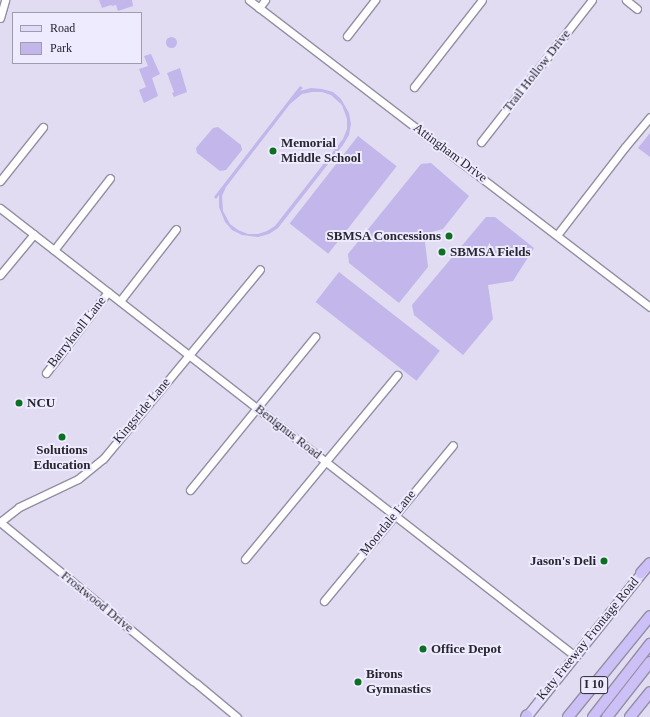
<!DOCTYPE html>
<html>
<head>
<meta charset="utf-8">
<style>
  body { margin:0 }
  #map { position:relative; width:650px; height:717px; overflow:hidden; background:#e1dcf2; font-family:Georgia,serif }
  div>[style] { position:absolute }
  .green>* { inset:0; background:#c2b6ea; transform-origin:0 0 }
  .round { border-radius:50% }
  .roads { filter:drop-shadow(1px 0 #938fa2) drop-shadow(-1px 0 #938fa2) drop-shadow(0 1px #938fa2) drop-shadow(0 -1px #938fa2) }
  .minor>* { height:7px; margin:-3.5px; padding:0 3.5px; transform-origin:3.5px; border-radius:3.5px; background:#fff }
  .major>* { height:9px; margin:-4.5px; padding:0 4.5px; transform-origin:4.5px; border-radius:4.5px; background:#e0d9fa }
  .highway>* { height:10px; margin:-5px; padding:0 5px; transform-origin:5px; border-radius:5px; background:#ccc0f6 }
  .dots>* { width:11px; height:11px; translate:-50% -50%; box-sizing:border-box; border:2px solid #eeeaff; border-radius:50% }
  span { translate:-50% -50%; white-space:nowrap; text-align:center; line-height:1.15; -webkit-text-stroke:4px #eeeaff; paint-order:stroke }
  .shield-label span { padding:1px 3px; background:#eeeaff; border:1px solid; border-radius:3px; -webkit-text-stroke-width:0 }
  .shield-label { font-size:12px; color:#28262e; font-weight:700 }
  .street-label { font-size:13px; color:#28262e }
  .poi-label { font-size:13px; color:#28262e; font-weight:700 }
  .left { translate:0 -50%; text-align:left }
  .right { translate:-100% -50%; text-align:right }
  .legend { position:absolute; left:12px; top:12px; width:130px; height:52px; box-sizing:border-box; background:#eeeaff; border:1px solid #9f9cab; margin:0; padding:5px 7px; list-style:none; font-size:12px; color:#28262e }
  .legend li { display:flex; align-items:center; gap:8px; height:20px }
  .legend b { width:20px; border:1px solid #9f9cab }
</style>
</head>
<body>
<div id="map">
  <div class="green">
    <div style="clip-path:polygon(99px 0,132px 0,133px 6px,118px 11px,116px 5px,112px 6px,111px 5px,102px 8px)"></div>
    <div class="round" style="left:165.5px;top:36.5px;width:11px;height:11px"></div>
    <div style="clip-path:polygon(151px 54px,160px 74px,152px 78px,158px 96px,144px 103px,139px 90px,146px 87px,139px 69px,148px 66px,144px 56px)"></div>
    <div style="clip-path:polygon(180px 68px,187px 92px,174px 97px,172px 93px,174px 92px,167px 73px)"></div>
    <div style="clip-path:polygon(evenodd,300px 86px,303px 88px,300px 91px,311px 88px,322px 89px,333px 92px,341px 99px,349px 113px,351px 124px,349px 135px,343px 145px,278px 228px,269px 234px,258px 237px,242px 235px,232px 230px,225px 222px,219px 207px,219px 195px,216px 199px,214px 197px,300px 86px,312px 92px,322px 92px,331px 95px,342px 105px,347px 119px,347px 129px,343px 139px,275px 226px,267px 231px,258px 234px,248px 234px,238px 230px,230px 224px,223px 211px,222px 196px,226px 187px,290px 104px,302px 94px,312px 92px)"></div>
    <div style="clip-path:polygon(218px 127px,241px 145px,242px 150px,226px 170px,220px 171px,197px 153px,196px 148px,213px 128px)"></div>
    <div style="clip-path:polygon(650px 133px,650px 157px,638px 148px)"></div>
    <div style="left:358px;top:136px;width:49px;height:111px;rotate:38deg"></div>
    <div style="clip-path:polygon(431px 163px,469px 196px,443px 229px,424px 234px,428px 267px,399px 303px,349px 263px,348px 254px,421px 164px)"></div>
    <div style="clip-path:polygon(486px 217px,495px 217px,534px 248px,513px 281px,488px 285px,493px 319px,463px 355px,414px 315px,412px 305px)"></div>
    <div style="left:339px;top:272px;width:128px;height:38px;rotate:38deg"></div>
  </div>
  <div class="roads">
    <div class="minor">
      <div style="left:249px;top:0;width:505px;rotate:37.44deg"></div>
      <div style="left:626px;top:0;width:14px;rotate:39deg"></div>
      <div style="left:259px;top:8px;width:10px;rotate:-53deg"></div>
      <div style="left:0;top:18px;width:19px;rotate:-74deg"></div>
      <div style="left:347px;top:36px;width:46px;rotate:-52.1deg"></div>
      <div style="left:414px;top:87px;width:110px;rotate:-52deg"></div>
      <div style="left:481px;top:142px;width:180px;rotate:-52deg"></div>
      <div style="left:0;top:181px;width:69px;rotate:-51.5deg"></div>
      <div style="left:0;top:208px;width:729px;rotate:37.92deg"></div>
      <div style="left:557px;top:235px;width:111px;rotate:-52.3deg"></div>
      <div style="left:625px;top:147px;width:39px;rotate:-50deg"></div>
      <div style="left:54px;top:250px;width:91px;rotate:-52.1deg"></div>
      <div style="left:0;top:275px;width:53px;rotate:-50.3deg"></div>
      <div style="left:120px;top:301px;width:91px;rotate:-52.1deg"></div>
      <div style="left:46px;top:373px;width:102px;rotate:-52.6deg"></div>
      <div style="left:190px;top:490px;width:198px;rotate:-50.8deg"></div>
      <div style="left:0;top:522px;width:24px;rotate:-38deg"></div>
      <div style="left:19px;top:507px;width:65px;rotate:-25.4deg"></div>
      <div style="left:78px;top:479px;width:32px;rotate:-39deg"></div>
      <div style="left:103px;top:459px;width:246px;rotate:-50.4deg"></div>
      <div style="left:0;top:522px;width:250px;rotate:39.5deg"></div>
      <div style="left:245px;top:559px;width:239px;rotate:-50.4deg"></div>
      <div style="left:324px;top:601px;width:202px;rotate:-50.4deg"></div>
      <div style="left:196px;top:683px;width:53px;rotate:39.7deg"></div>
    </div>
    <div class="major">
      <div style="left:526px;top:717px;width:192px;rotate:-51.3deg"></div>
    </div>
    <div class="highway">
      <div style="left:641px;top:573px;width:13px;rotate:-48deg"></div>
      <div style="left:526px;top:717px;width:2px;rotate:-63deg"></div>
      <div style="left:568px;top:717px;width:130px;rotate:-50.9deg"></div>
      <div style="left:593px;top:717px;width:93px;rotate:-52deg"></div>
      <div style="left:607px;top:717px;width:70px;rotate:-52deg"></div>
      <div style="left:630px;top:717px;width:32px;rotate:-51deg"></div>
    </div>
  </div>
  <div class="dots">
    <div style="left:273px;top:151px;background:#0b7020"></div>
    <div style="left:449px;top:236px;background:#0b7020"></div>
    <div style="left:442px;top:252px;background:#0b7020"></div>
    <div style="left:19px;top:403px;background:#0b7020"></div>
    <div style="left:62px;top:437px;background:#0b7020"></div>
    <div style="left:604px;top:561px;background:#0b7020"></div>
    <div style="left:423px;top:649px;background:#0b7020"></div>
    <div style="left:358px;top:682px;background:#0b7020"></div>
  </div>
  <div class="shield-label">
    <span style="left:594px;top:685px">I 10</span>
  </div>
  <div class="street-label">
    <span style="left:537px;top:71px;rotate:-52deg">Trail Hollow Drive</span>
    <span style="left:450px;top:153px;rotate:37deg">Attingham Drive</span>
    <span style="left:77px;top:332px;rotate:-52deg">Barryknoll Lane</span>
    <span style="left:142px;top:411px;rotate:-50deg">Kingsride Lane</span>
    <span style="left:288px;top:432px;rotate:38deg">Benignus Road</span>
    <span style="left:388px;top:523px;rotate:-51deg">Moordale Lane</span>
    <span style="left:97px;top:602px;rotate:39deg">Frostwood Drive</span>
    <span style="left:588px;top:639px;rotate:-51deg">Katy Freeway Frontage Road</span>
  </div>
  <div class="poi-label">
    <span class="left" style="left:281px;top:151px">Memorial<br>Middle School</span>
    <span class="right" style="left:441px;top:236px">SBMSA Concessions</span>
    <span class="left" style="left:450px;top:252px">SBMSA Fields</span>
    <span class="left" style="left:27px;top:403px">NCU</span>
    <span style="left:62px;top:458px">Solutions<br>Education</span>
    <span class="right" style="left:596px;top:561px">Jason's Deli</span>
    <span class="left" style="left:431px;top:649px">Office Depot</span>
    <span class="left" style="left:366px;top:682px">Birons<br>Gymnastics</span>
  </div>
  <ul class="legend">
  <li><b style="height:5px;background:#e0d9fa"></b>Road</li>
  <li><b style="height:11px;background:#c2b6ea"></b>Park</li>
  </ul>
</div>
</body>
</html>
